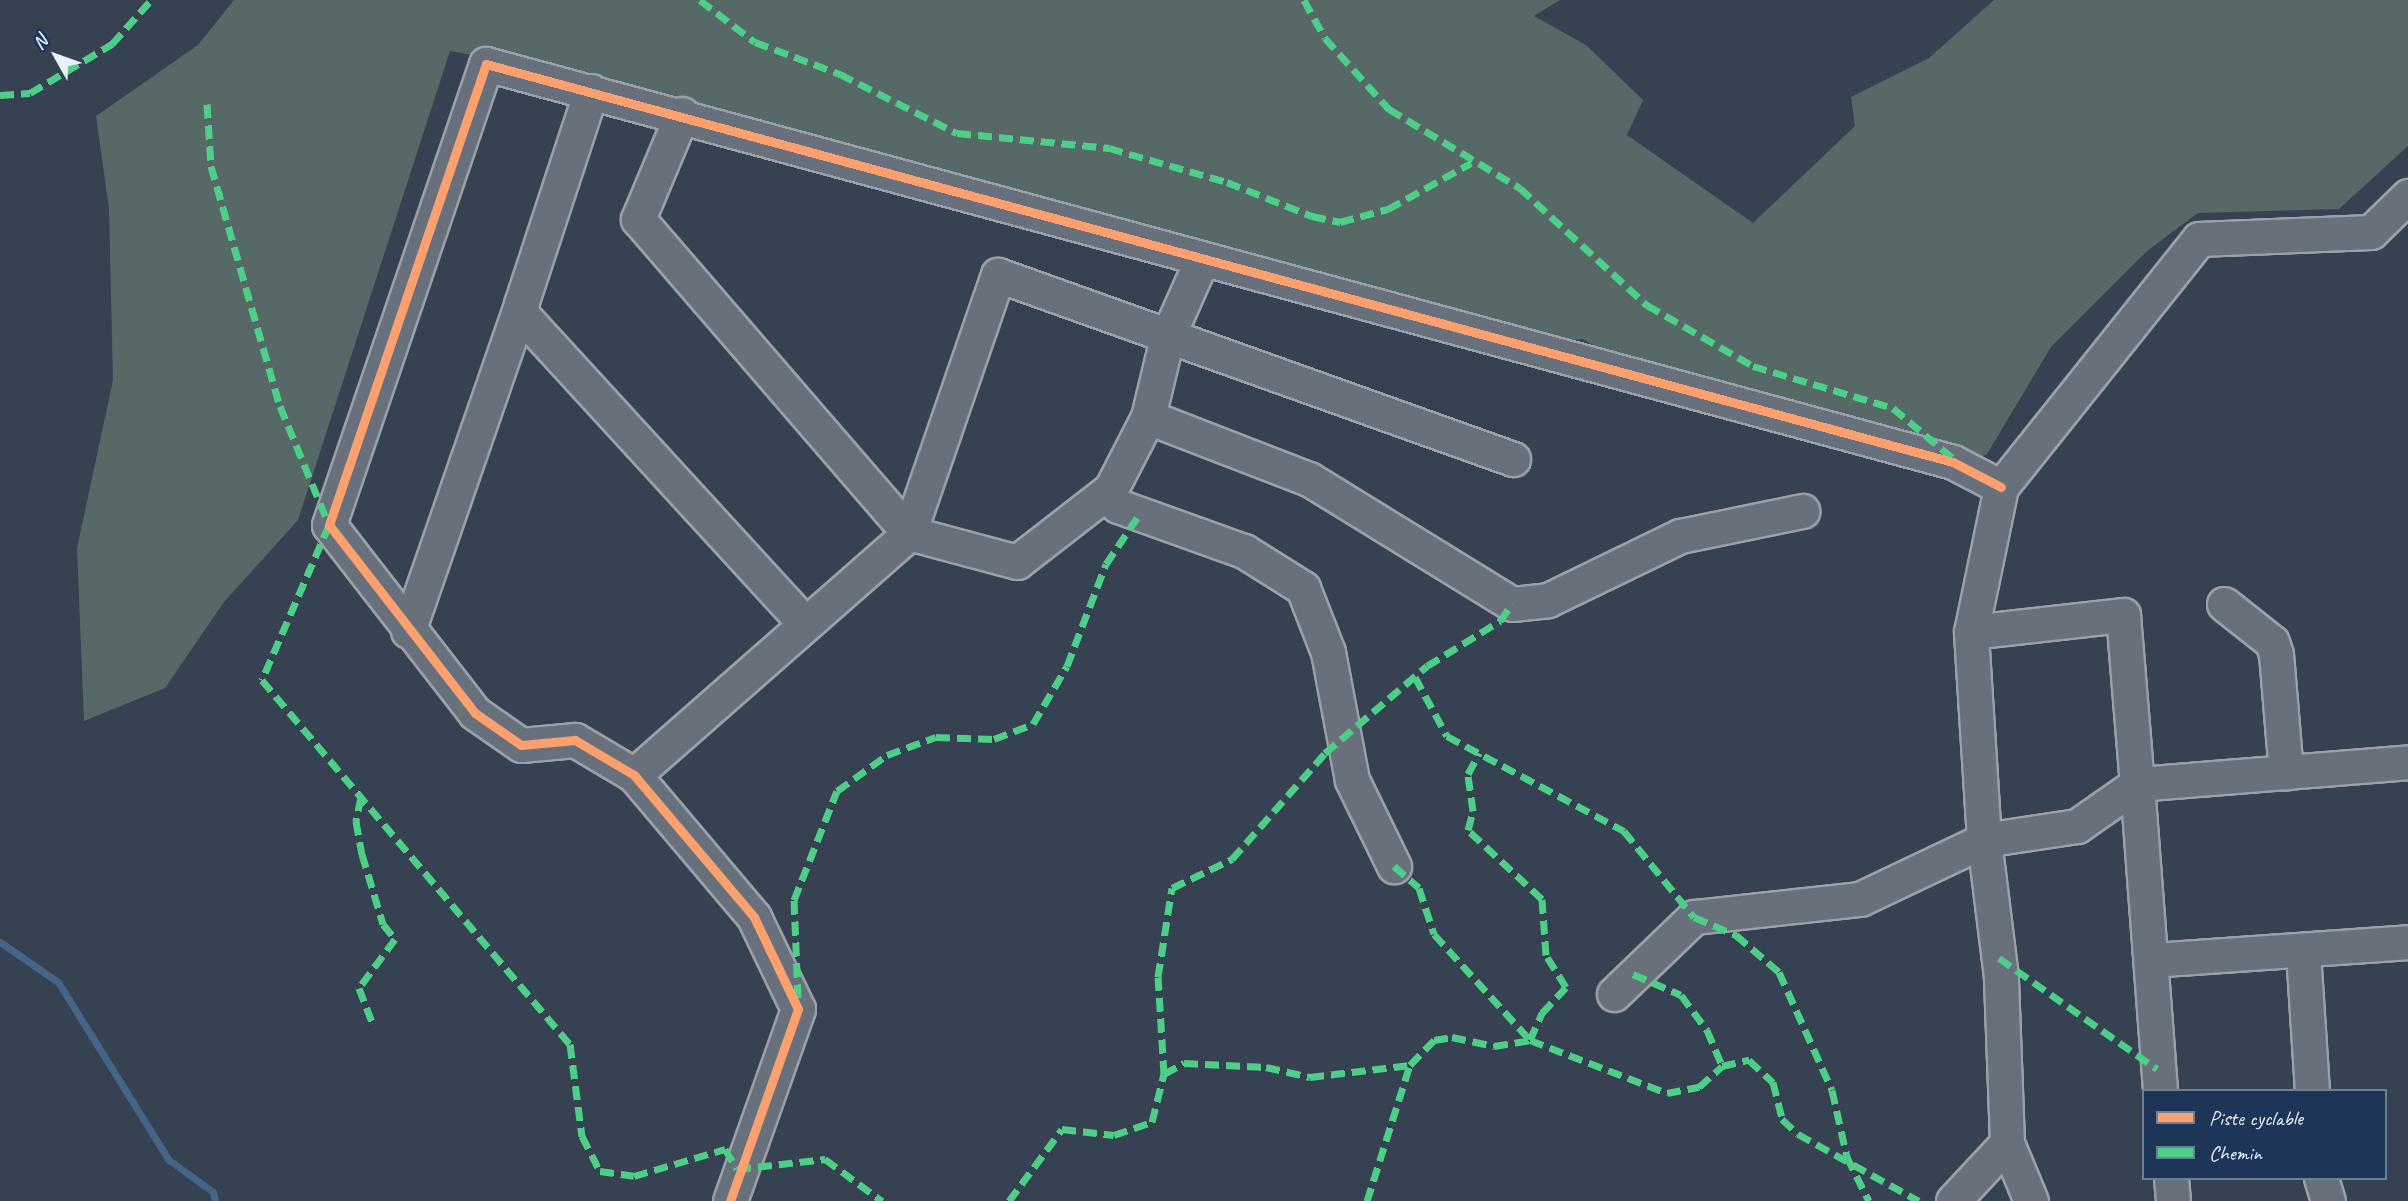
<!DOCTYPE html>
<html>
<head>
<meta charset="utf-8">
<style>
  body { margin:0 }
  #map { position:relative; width:2408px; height:1201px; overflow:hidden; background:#364151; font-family:Caveat,sans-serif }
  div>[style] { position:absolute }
  .green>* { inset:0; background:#566967 }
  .stream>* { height:7px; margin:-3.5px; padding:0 3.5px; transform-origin:3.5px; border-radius:3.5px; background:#436587 }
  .roads { filter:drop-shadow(2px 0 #9ba1aa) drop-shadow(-2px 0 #9ba1aa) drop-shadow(0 2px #9ba1aa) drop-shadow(0 -2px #9ba1aa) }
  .minor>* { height:33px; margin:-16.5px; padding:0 16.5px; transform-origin:16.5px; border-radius:16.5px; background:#68707b }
  .quiet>* { height:7px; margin-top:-3.5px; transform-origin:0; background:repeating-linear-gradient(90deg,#4dcf88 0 14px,transparent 0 21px) }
  .cycleway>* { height:9px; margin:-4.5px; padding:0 4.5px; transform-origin:4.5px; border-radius:4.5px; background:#fca06f }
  span { translate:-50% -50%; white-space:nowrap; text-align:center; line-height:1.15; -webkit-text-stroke:6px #1d3557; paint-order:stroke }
  .legend { position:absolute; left:2142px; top:1089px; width:245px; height:91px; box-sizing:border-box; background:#1d3557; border:2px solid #6e8097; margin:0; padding:9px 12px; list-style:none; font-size:21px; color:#e8f1f8 }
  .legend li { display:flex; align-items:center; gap:14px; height:35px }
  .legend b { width:35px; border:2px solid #6e8097 }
  .north { position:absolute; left:21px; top:21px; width:70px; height:70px; -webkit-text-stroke:5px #1d3557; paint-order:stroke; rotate:310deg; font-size:19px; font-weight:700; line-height:28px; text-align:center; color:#e8f1f8 }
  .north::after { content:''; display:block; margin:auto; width:24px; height:32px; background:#e8f1f8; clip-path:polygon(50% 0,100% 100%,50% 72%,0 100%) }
</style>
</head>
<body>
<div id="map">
  <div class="green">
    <div style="clip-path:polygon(234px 0,1560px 0,1534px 16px,1586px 45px,1643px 100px,1627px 135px,1753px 223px,1855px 126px,1851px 97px,1929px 58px,1994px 0,2408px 0,2408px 146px,2339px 209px,2198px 213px,2147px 251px,2051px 347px,1987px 454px,1963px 464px,1625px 366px,1583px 339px,1550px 342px,558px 71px,450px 51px,298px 520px,224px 602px,165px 688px,84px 721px,77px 548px,113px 380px,109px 209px,96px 116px,198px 45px)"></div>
  </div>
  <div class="stream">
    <div style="left:0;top:942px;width:70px;rotate:34.6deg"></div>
    <div style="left:58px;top:982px;width:210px;rotate:58.1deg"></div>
    <div style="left:169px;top:1160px;width:54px;rotate:36deg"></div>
    <div style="left:213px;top:1192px;width:9px;rotate:77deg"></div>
  </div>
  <div class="roads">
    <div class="minor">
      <div style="left:591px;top:91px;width:224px;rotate:108.2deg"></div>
      <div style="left:521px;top:304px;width:12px;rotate:81deg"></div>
      <div style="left:523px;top:316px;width:418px;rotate:47.5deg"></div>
      <div style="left:682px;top:114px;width:114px;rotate:112.7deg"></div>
      <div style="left:638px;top:219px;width:415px;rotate:49.2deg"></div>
      <div style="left:909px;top:533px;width:112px;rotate:15deg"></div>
      <div style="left:1017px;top:562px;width:119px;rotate:-37.8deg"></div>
      <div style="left:1111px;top:489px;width:81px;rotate:-62.8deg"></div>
      <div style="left:1148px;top:417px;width:81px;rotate:-76.5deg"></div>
      <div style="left:1167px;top:338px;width:86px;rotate:-66.1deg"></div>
      <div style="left:1148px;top:417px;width:173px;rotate:21.1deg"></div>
      <div style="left:1309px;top:479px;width:238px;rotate:31.6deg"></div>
      <div style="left:1512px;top:604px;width:36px;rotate:-6deg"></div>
      <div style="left:1548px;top:600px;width:147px;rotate:-25.9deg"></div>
      <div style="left:1680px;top:536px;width:125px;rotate:-11.6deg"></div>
      <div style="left:1111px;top:489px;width:9px;rotate:103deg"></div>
      <div style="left:1109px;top:498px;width:12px;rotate:42deg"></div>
      <div style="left:1118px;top:506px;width:134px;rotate:19.7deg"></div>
      <div style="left:1244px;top:551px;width:70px;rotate:32.1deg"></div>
      <div style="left:1303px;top:588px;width:69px;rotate:68.7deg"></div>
      <div style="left:1328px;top:652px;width:130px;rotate:79.4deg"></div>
      <div style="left:1352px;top:780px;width:96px;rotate:64deg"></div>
      <div style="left:2224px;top:604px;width:61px;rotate:38.4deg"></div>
      <div style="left:2272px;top:642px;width:13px;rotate:72deg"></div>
      <div style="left:2276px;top:654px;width:119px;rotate:85.2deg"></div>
      <div style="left:408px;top:631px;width:346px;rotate:-70.9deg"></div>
      <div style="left:1971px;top:632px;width:153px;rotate:-6.4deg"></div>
      <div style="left:2123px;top:615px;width:170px;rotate:85.3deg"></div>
      <div style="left:2137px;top:784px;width:272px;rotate:-4.6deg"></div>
      <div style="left:634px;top:775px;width:366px;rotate:-41.3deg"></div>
      <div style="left:909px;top:533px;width:273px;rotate:-71deg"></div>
      <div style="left:998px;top:275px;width:547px;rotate:19.66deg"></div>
      <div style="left:2303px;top:952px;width:139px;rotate:86.3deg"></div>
      <div style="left:2152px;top:960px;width:257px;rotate:-4deg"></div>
      <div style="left:1614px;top:994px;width:111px;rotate:-43.9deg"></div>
      <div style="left:1694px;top:917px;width:167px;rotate:-6.2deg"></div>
      <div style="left:1860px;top:899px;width:137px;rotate:-25.4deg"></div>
      <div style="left:1984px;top:840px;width:94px;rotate:-8.6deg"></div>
      <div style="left:2077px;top:826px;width:73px;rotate:-35deg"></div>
      <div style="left:2137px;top:784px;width:308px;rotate:85.7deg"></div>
      <div style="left:2171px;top:1178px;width:23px;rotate:85deg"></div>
      <div style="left:2321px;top:1178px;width:24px;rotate:73deg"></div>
      <div style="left:730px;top:1201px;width:204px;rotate:-70.5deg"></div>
      <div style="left:798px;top:1009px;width:102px;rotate:-115.6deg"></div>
      <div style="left:754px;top:917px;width:186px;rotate:-130.2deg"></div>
      <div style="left:634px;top:775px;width:69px;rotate:-149.3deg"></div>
      <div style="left:575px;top:740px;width:54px;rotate:174.7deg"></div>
      <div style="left:521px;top:745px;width:56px;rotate:-145.2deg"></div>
      <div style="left:475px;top:713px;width:238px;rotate:-127.8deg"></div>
      <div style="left:329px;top:525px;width:487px;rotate:-71.2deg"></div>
      <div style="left:486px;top:64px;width:1520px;rotate:15.18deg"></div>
      <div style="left:1953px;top:462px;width:54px;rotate:27.5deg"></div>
      <div style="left:1953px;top:1201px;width:79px;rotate:-47deg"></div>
      <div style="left:2031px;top:1201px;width:63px;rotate:-112.5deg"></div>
      <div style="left:2007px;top:1143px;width:166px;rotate:-92.1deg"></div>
      <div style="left:2001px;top:977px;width:138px;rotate:-97.1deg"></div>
      <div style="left:1984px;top:840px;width:208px;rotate:-93.6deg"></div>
      <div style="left:1971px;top:632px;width:148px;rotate:-78.3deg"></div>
      <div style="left:2001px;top:487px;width:317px;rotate:-51.4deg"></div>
      <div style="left:2199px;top:239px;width:172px;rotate:-2.3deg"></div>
      <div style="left:2371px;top:232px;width:52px;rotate:-44.2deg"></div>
    </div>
  </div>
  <div class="quiet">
    <div style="left:700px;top:0;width:69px;rotate:37.4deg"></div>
    <div style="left:755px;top:42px;width:91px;rotate:20.6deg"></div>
    <div style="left:840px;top:74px;width:131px;rotate:26.8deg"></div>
    <div style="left:957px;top:133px;width:153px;rotate:5.6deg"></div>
    <div style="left:1109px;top:148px;width:123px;rotate:16.1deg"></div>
    <div style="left:1227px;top:182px;width:92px;rotate:21.8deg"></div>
    <div style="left:1312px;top:216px;width:29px;rotate:12deg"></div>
    <div style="left:1340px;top:222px;width:50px;rotate:-15.2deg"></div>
    <div style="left:1388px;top:209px;width:95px;rotate:-29deg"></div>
    <div style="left:1304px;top:0;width:43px;rotate:61.1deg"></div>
    <div style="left:1325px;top:38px;width:96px;rotate:48deg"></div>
    <div style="left:1389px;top:109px;width:153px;rotate:31.1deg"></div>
    <div style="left:1520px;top:188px;width:173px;rotate:42.7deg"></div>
    <div style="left:1647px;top:305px;width:122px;rotate:29.9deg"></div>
    <div style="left:1753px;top:366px;width:146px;rotate:16.7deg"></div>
    <div style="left:1893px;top:408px;width:80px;rotate:39.9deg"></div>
    <div style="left:0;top:95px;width:30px;rotate:-4deg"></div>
    <div style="left:30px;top:93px;width:96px;rotate:-30.9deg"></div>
    <div style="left:112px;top:44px;width:59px;rotate:-48.4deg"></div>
    <div style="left:207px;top:104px;width:62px;rotate:86.3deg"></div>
    <div style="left:211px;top:166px;width:250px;rotate:74deg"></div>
    <div style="left:280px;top:406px;width:129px;rotate:67.6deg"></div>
    <div style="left:329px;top:525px;width:169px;rotate:113.4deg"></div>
    <div style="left:262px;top:680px;width:477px;rotate:49.8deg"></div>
    <div style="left:570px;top:1044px;width:93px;rotate:82.6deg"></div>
    <div style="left:582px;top:1136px;width:39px;rotate:63deg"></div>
    <div style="left:600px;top:1171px;width:34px;rotate:8deg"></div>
    <div style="left:634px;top:1176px;width:95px;rotate:-16.5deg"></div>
    <div style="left:725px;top:1149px;width:23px;rotate:59deg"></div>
    <div style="left:737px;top:1169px;width:89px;rotate:-6.5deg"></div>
    <div style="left:825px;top:1159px;width:71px;rotate:36.4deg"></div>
    <div style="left:1415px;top:677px;width:67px;rotate:61.5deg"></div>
    <div style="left:1447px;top:736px;width:201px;rotate:28.2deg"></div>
    <div style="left:1624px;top:831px;width:111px;rotate:50.9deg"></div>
    <div style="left:1694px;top:917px;width:46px;rotate:23.2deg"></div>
    <div style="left:1736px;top:935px;width:57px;rotate:40.7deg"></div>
    <div style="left:1779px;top:972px;width:129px;rotate:65.8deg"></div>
    <div style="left:1832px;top:1090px;width:69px;rotate:77.4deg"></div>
    <div style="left:1847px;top:1157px;width:49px;rotate:63.4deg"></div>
    <div style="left:361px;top:797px;width:25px;rotate:102deg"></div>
    <div style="left:356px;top:821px;width:34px;rotate:80deg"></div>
    <div style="left:362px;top:854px;width:73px;rotate:73.3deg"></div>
    <div style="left:383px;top:924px;width:19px;rotate:51deg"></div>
    <div style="left:395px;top:939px;width:61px;rotate:126.3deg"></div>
    <div style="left:359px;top:988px;width:42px;rotate:69deg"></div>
    <div style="left:1394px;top:866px;width:33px;rotate:41deg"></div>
    <div style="left:1419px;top:888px;width:48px;rotate:71.9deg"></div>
    <div style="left:1434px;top:934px;width:143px;rotate:47.8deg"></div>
    <div style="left:1530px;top:1040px;width:30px;rotate:-66deg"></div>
    <div style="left:1542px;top:1013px;width:35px;rotate:-47deg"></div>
    <div style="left:1566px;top:987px;width:38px;rotate:-122deg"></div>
    <div style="left:1546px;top:955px;width:56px;rotate:-94.1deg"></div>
    <div style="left:1542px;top:899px;width:101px;rotate:-137deg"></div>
    <div style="left:1468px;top:830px;width:20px;rotate:-75deg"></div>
    <div style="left:1473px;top:811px;width:37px;rotate:-98deg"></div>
    <div style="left:1468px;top:774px;width:24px;rotate:-62deg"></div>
    <div style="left:1999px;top:958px;width:193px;rotate:35.1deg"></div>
    <div style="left:1633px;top:974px;width:52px;rotate:23.6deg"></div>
    <div style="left:1681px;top:995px;width:44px;rotate:53.4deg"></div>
    <div style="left:1707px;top:1030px;width:39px;rotate:67deg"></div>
    <div style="left:798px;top:998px;width:98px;rotate:-92.3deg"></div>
    <div style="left:794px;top:900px;width:117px;rotate:-68.5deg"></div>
    <div style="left:837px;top:791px;width:62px;rotate:-35.8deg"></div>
    <div style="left:887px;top:755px;width:52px;rotate:-20.2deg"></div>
    <div style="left:936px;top:737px;width:58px;rotate:2deg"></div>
    <div style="left:994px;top:739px;width:42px;rotate:-21deg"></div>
    <div style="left:1033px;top:724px;width:67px;rotate:-59.6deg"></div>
    <div style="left:1067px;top:666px;width:109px;rotate:-69.1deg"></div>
    <div style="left:1106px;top:564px;width:63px;rotate:-56.1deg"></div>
    <div style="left:1164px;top:1074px;width:97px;rotate:-93.5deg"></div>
    <div style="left:1158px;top:977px;width:90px;rotate:-81.1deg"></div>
    <div style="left:1172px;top:888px;width:67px;rotate:-25.8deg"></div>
    <div style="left:1232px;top:859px;width:141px;rotate:-48.7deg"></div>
    <div style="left:1325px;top:753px;width:134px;rotate:-40.5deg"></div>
    <div style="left:1427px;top:666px;width:86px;rotate:-31.7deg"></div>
    <div style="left:1500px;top:621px;width:21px;rotate:-55deg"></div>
    <div style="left:1009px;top:1201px;width:89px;rotate:-53.6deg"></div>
    <div style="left:1062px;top:1129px;width:52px;rotate:6.6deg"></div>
    <div style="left:1114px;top:1135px;width:40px;rotate:-18.9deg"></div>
    <div style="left:1152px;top:1122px;width:49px;rotate:-76deg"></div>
    <div style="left:1164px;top:1074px;width:23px;rotate:-29deg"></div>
    <div style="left:1184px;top:1063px;width:82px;rotate:2.8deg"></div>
    <div style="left:1266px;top:1067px;width:45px;rotate:12.8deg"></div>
    <div style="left:1310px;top:1077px;width:101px;rotate:-6.8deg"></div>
    <div style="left:1367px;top:1201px;width:143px;rotate:-72.5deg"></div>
    <div style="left:1410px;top:1065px;width:35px;rotate:-46deg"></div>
    <div style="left:1434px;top:1040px;width:18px;rotate:-9deg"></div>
    <div style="left:1452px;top:1037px;width:43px;rotate:12.1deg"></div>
    <div style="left:1494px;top:1046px;width:36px;rotate:-9deg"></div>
    <div style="left:1530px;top:1040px;width:147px;rotate:21.1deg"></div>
    <div style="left:1667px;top:1093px;width:33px;rotate:-11deg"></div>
    <div style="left:1699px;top:1087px;width:31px;rotate:-42deg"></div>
    <div style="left:1722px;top:1066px;width:28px;rotate:-13deg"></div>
    <div style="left:1749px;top:1060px;width:33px;rotate:43deg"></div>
    <div style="left:1773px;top:1082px;width:38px;rotate:76deg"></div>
    <div style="left:1782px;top:1119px;width:22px;rotate:43deg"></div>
    <div style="left:1798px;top:1134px;width:138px;rotate:29deg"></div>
  </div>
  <div class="cycleway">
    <div style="left:730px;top:1201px;width:204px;rotate:-70.5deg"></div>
    <div style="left:798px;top:1009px;width:102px;rotate:-115.6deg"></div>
    <div style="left:754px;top:917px;width:186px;rotate:-130.2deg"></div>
    <div style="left:634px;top:775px;width:69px;rotate:-149.3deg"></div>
    <div style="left:575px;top:740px;width:54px;rotate:174.7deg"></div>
    <div style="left:521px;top:745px;width:56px;rotate:-145.2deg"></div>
    <div style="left:475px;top:713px;width:238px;rotate:-127.8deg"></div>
    <div style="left:329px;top:525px;width:487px;rotate:-71.2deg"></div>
    <div style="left:486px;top:64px;width:1520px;rotate:15.18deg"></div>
    <div style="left:1953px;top:462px;width:54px;rotate:27.5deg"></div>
  </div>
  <ul class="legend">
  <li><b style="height:9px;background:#fca06f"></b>Piste cyclable</li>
  <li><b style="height:9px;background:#4dcf88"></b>Chemin</li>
  </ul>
  <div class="north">N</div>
</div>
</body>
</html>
